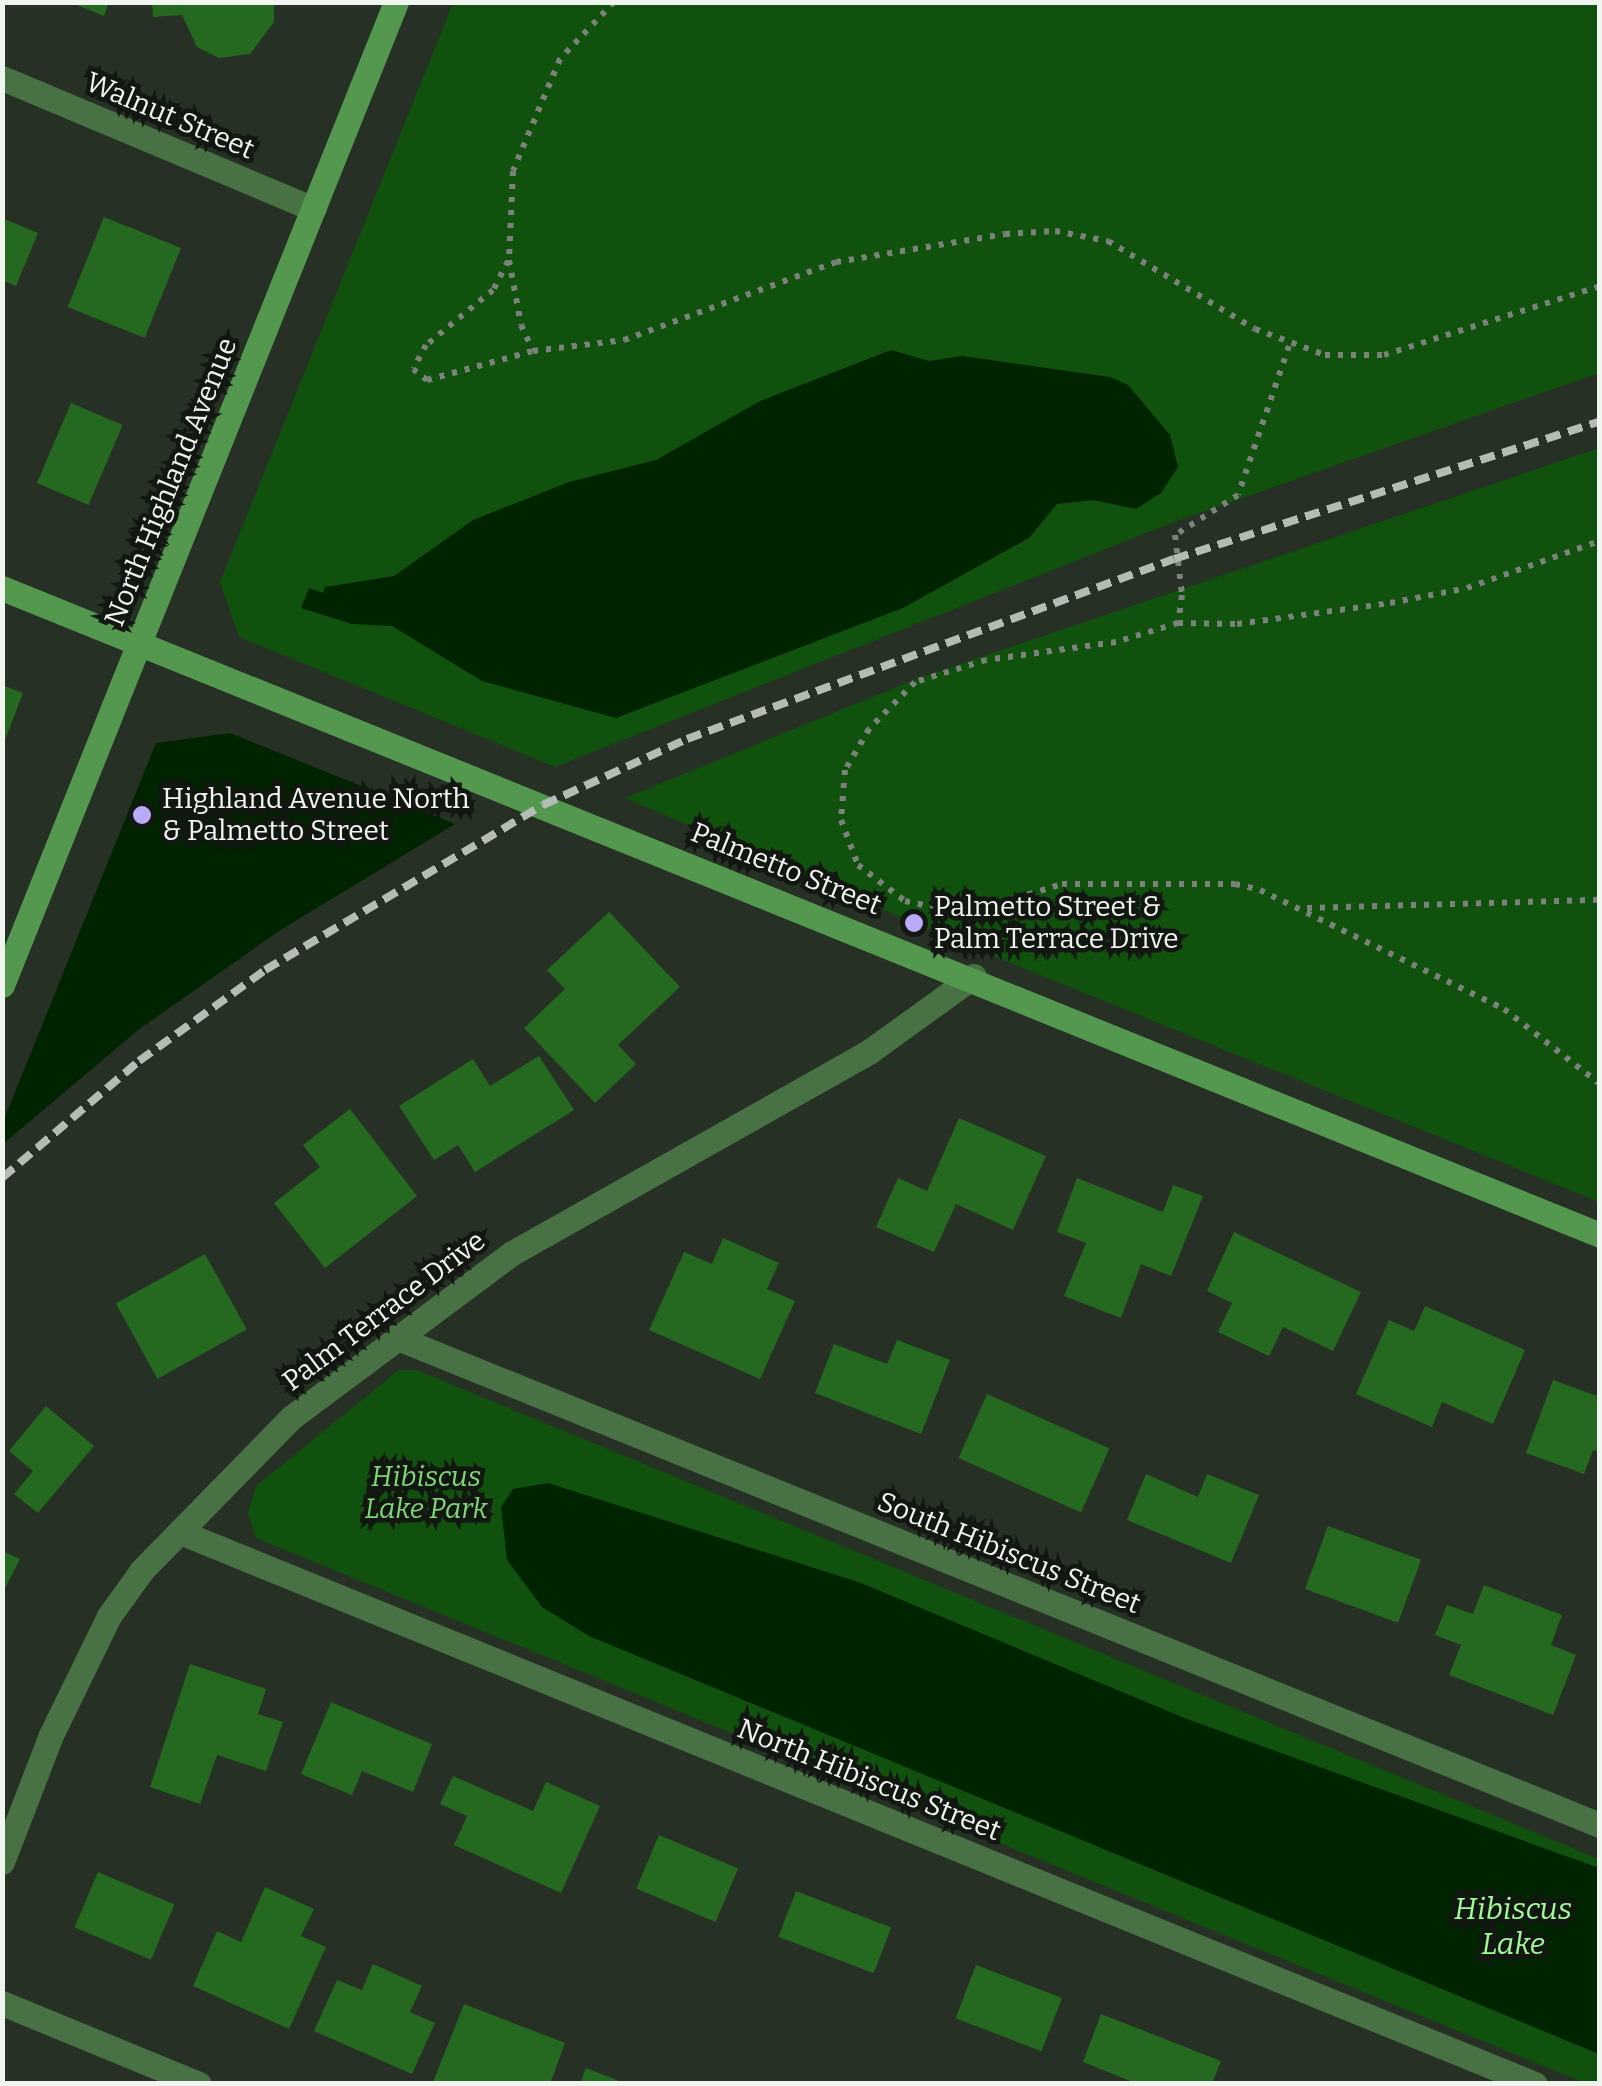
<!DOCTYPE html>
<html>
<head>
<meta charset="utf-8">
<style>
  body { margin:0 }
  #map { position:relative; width:1602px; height:2086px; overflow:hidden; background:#263025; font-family:Bitter,serif }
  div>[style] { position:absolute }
  .green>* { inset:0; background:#10510d }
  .water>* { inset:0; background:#002400 }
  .building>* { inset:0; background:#256920; transform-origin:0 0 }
  .path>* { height:6px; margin-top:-3px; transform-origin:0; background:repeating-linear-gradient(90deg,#7a8279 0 5px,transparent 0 13px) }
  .street>* { height:25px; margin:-12.5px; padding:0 12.5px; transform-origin:12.5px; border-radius:12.5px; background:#487244 }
  .secondary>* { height:25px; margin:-12.5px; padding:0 12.5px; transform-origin:12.5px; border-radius:12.5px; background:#54984f }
  .rail>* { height:8px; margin-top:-4px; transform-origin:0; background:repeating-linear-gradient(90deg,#b4bcb3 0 15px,transparent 0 23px) }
  .dots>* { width:28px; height:28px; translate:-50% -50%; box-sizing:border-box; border:5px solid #121712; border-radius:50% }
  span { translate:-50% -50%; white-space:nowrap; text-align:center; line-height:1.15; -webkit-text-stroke:9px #121712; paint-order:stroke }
  .street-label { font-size:28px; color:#f0f6ef }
  .poi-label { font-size:28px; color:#f0f6ef }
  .left { translate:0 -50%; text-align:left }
  .park-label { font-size:28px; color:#7fd777; font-style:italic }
  .water-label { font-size:30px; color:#a0fa98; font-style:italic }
  .frame { position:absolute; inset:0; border:5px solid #f0f6ef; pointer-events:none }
</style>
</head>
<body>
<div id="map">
  <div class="green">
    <div style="clip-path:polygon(453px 3px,1599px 3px,1599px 373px,1174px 522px,555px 767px,239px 637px,220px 582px)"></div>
    <div style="clip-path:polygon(1599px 448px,1599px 1202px,954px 940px,625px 798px,919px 678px)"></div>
    <div style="clip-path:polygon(399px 1370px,417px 1370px,1599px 1859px,1599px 2083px,1585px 2083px,256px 1538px,248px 1513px,256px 1486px)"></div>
  </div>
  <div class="water">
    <div style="clip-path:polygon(891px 350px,929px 361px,962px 356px,1110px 377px,1128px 385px,1170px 435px,1178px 467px,1161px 493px,1136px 509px,1093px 500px,1057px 504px,1029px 538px,903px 608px,616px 718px,482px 681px,392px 626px,352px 624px,301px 608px,309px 588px,323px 593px,325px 587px,394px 576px,473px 520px,569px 482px,656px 460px,760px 401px)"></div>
    <div style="clip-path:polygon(230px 733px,455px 824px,279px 931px,138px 1030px,3px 1144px,3px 1122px,156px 743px)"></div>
    <div style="clip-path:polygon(548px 1483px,861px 1583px,1187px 1719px,1599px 1868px,1599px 2054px,589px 1636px,542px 1607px,507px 1560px,501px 1507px,513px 1489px)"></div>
  </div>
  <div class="building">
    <div style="clip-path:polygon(70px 2px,109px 2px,104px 16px)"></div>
    <div style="clip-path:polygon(152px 2px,274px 2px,274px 22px,250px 54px,219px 58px,197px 47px,182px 15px,153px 17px)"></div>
    <div style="left:104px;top:217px;width:83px;height:97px;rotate:22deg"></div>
    <div style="clip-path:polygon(2px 218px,38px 233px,16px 286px,2px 280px)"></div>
    <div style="left:71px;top:403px;width:56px;height:87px;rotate:23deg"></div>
    <div style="clip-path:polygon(2px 685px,23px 693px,3px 745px,2px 745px)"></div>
    <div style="clip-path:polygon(609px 912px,680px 987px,618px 1045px,636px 1064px,595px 1103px,524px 1028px,565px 989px,547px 970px)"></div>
    <div style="clip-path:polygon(539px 1056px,574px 1110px,475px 1172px,458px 1145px,434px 1160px,399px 1106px,473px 1059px,490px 1086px)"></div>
    <div style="clip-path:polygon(350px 1109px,417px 1196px,325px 1268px,274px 1203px,320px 1167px,303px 1145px)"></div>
    <div style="clip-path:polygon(959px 1118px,1046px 1156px,1013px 1230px,956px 1204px,934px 1252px,876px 1227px,898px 1178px,927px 1191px)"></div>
    <div style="clip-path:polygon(1077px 1178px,1163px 1212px,1173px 1185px,1203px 1196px,1171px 1276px,1141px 1264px,1121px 1318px,1064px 1296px,1086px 1243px,1057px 1232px)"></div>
    <div style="clip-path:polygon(1234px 1232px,1361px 1292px,1333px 1351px,1283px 1327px,1269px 1356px,1218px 1332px,1232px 1303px,1207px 1291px)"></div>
    <div style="clip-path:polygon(723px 1238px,779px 1263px,767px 1289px,795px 1301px,760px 1379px,649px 1330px,684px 1252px,712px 1264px)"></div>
    <div style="left:205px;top:1254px;width:86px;height:102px;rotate:61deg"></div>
    <div style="clip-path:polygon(1425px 1306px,1525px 1350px,1493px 1424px,1442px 1402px,1432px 1427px,1356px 1394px,1389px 1320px,1414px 1331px)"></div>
    <div style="clip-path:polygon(897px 1340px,950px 1360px,921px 1434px,815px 1393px,834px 1344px,887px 1364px)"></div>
    <div style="clip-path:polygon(1553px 1380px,1600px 1397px,1600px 1452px,1593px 1450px,1584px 1474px,1526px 1453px)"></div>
    <div style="left:987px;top:1394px;width:134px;height:70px;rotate:24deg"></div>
    <div style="clip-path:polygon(46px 1406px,94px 1446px,38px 1513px,14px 1494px,33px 1471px,9px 1451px)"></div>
    <div style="clip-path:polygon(1146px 1474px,1198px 1497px,1207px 1474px,1259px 1495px,1231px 1563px,1127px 1520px)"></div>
    <div style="left:1328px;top:1526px;width:99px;height:67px;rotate:20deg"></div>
    <div style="clip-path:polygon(2px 1551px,20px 1559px,2px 1594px)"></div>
    <div style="clip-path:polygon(1484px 1585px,1562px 1615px,1551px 1645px,1576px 1655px,1553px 1715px,1449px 1675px,1461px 1645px,1435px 1635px,1447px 1605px,1473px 1614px)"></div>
    <div style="clip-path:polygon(190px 1664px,266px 1689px,258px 1714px,283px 1722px,266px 1771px,217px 1755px,200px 1804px,150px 1787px)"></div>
    <div style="clip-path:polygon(331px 1702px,432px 1744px,413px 1792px,362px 1771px,352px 1795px,301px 1774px)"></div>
    <div style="clip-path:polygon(453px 1776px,533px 1811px,546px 1782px,600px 1806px,561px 1893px,454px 1845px,467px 1816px,440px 1804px)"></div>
    <div style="left:659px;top:1835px;width:86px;height:58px;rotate:23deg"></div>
    <div style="left:98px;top:1872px;width:83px;height:60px;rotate:23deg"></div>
    <div style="clip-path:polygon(265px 1887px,314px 1909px,301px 1936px,326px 1947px,289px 2029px,193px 1986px,217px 1931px,241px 1942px)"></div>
    <div style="left:796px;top:1891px;width:102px;height:49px;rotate:21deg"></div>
    <div style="clip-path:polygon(373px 1964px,422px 1986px,410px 2012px,435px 2023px,412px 2074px,314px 2031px,337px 1980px,362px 1990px)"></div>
    <div style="left:976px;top:1965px;width:92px;height:57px;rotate:21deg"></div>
    <div style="clip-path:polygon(464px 2004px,565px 2043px,550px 2084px,433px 2082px)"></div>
    <div style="clip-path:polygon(1101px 2014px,1221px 2061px,1212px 2084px,1138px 2084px,1083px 2062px)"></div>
    <div style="clip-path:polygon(586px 2068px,624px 2083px,624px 2084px,580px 2084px)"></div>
  </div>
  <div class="path">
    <div style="left:614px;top:2px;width:79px;rotate:133.5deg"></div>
    <div style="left:560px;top:59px;width:121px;rotate:112.8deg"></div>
    <div style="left:513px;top:171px;width:89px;rotate:92.6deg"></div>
    <div style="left:509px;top:260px;width:66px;rotate:79.5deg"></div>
    <div style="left:521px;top:325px;width:29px;rotate:65deg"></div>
    <div style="left:533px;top:351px;width:92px;rotate:-6.9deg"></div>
    <div style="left:624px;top:340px;width:226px;rotate:-20.2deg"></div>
    <div style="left:836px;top:262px;width:171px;rotate:-9.4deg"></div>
    <div style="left:1005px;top:234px;width:50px;rotate:-3.4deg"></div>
    <div style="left:1055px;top:231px;width:54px;rotate:10.7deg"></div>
    <div style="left:1108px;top:241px;width:171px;rotate:30.9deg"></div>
    <div style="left:1255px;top:329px;width:75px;rotate:20.4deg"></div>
    <div style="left:1325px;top:355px;width:59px"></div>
    <div style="left:1384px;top:355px;width:227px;rotate:-17.7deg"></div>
    <div style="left:508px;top:261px;width:33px;rotate:117deg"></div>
    <div style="left:493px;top:290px;width:87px;rotate:140.6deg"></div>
    <div style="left:426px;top:345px;width:27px;rotate:118deg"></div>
    <div style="left:413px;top:369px;width:18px;rotate:38deg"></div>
    <div style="left:427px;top:380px;width:110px;rotate:-15.3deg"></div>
    <div style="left:1289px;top:346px;width:157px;rotate:108.9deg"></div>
    <div style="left:1238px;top:495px;width:75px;rotate:147.6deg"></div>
    <div style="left:1175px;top:535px;width:60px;rotate:83.3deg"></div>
    <div style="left:1182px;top:595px;width:28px;rotate:98deg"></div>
    <div style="left:1178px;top:623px;width:59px;rotate:1deg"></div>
    <div style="left:1237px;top:624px;width:154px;rotate:-7.8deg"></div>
    <div style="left:1390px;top:603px;width:78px;rotate:-11deg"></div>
    <div style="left:1467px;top:588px;width:141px;rotate:-19.5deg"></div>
    <div style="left:1178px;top:623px;width:65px;rotate:163deg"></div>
    <div style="left:1116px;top:642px;width:131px;rotate:172.1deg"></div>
    <div style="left:986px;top:660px;width:74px;rotate:162.8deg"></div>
    <div style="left:915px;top:682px;width:66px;rotate:134.4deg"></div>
    <div style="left:869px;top:729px;width:48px;rotate:120.3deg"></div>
    <div style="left:845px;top:770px;width:50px;rotate:94.6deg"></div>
    <div style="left:841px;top:820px;width:48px;rotate:69.3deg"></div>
    <div style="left:858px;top:865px;width:59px;rotate:37.5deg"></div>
    <div style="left:905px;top:901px;width:62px;rotate:12deg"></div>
    <div style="left:966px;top:914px;width:101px;rotate:-17.4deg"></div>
    <div style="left:1062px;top:884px;width:173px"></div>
    <div style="left:1235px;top:884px;width:26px;rotate:13deg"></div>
    <div style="left:1260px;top:890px;width:271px;rotate:26deg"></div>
    <div style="left:1504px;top:1009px;width:122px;rotate:38deg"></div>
    <div style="left:1307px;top:908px;width:293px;rotate:-1.6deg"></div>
  </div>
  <div class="street">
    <div style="left:2px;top:78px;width:338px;rotate:22.8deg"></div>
    <div style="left:395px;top:1337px;width:1300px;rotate:22.05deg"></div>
    <div style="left:180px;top:1532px;width:1463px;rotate:22.17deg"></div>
    <div style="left:2px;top:1862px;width:136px;rotate:-68.9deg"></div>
    <div style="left:51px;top:1735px;width:132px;rotate:-64deg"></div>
    <div style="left:109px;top:1616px;width:57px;rotate:-54.3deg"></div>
    <div style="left:142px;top:1570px;width:214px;rotate:-45.6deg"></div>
    <div style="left:292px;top:1417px;width:274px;rotate:-36.7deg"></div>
    <div style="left:512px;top:1253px;width:411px;rotate:-29.4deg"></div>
    <div style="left:870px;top:1051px;width:128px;rotate:-35.8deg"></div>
    <div style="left:2px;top:2003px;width:213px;rotate:22.4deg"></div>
  </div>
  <div class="secondary">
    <div style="left:2px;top:588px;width:1724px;rotate:22.04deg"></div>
    <div style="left:2px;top:985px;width:1059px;rotate:-68.16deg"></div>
  </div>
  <div class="rail">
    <div style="left:2px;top:1178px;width:180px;rotate:-40.5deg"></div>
    <div style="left:139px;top:1061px;width:155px;rotate:-35.8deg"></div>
    <div style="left:265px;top:970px;width:323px;rotate:-30.7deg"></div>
    <div style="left:543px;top:805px;width:158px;rotate:-24.6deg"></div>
    <div style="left:687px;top:739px;width:519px;rotate:-20.28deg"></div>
    <div style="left:1174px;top:559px;width:448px;rotate:-17.9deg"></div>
  </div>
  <div class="dots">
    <div style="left:142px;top:815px;background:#b9abf7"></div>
    <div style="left:914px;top:923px;background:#b9abf7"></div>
  </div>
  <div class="street-label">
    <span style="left:170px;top:116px;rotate:23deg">Walnut Street</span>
    <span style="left:171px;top:482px;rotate:-68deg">North Highland Avenue</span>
    <span style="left:786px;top:869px;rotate:22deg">Palmetto Street</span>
    <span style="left:384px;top:1311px;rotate:-37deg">Palm Terrace Drive</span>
    <span style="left:1009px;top:1553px;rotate:22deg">South Hibiscus Street</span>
    <span style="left:869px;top:1780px;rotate:22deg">North Hibiscus Street</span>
  </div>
  <div class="poi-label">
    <span class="left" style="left:162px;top:815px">Highland Avenue North<br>&amp; Palmetto Street</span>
    <span class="left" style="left:934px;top:923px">Palmetto Street &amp;<br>Palm Terrace Drive</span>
  </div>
  <div class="park-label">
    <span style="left:426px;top:1493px">Hibiscus<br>Lake Park</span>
  </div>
  <div class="water-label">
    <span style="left:1513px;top:1926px">Hibiscus<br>Lake</span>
  </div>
  <div class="frame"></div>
</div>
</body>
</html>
